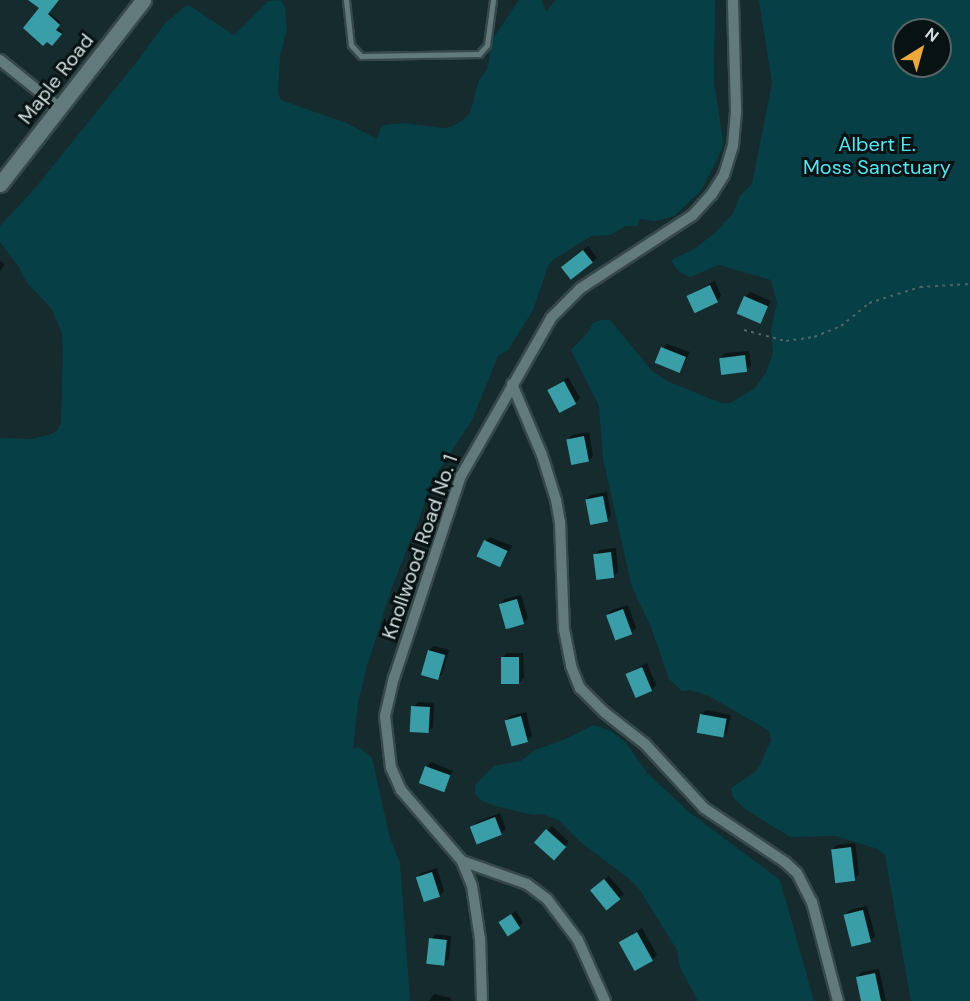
<!DOCTYPE html>
<html>
<head>
<meta charset="utf-8">
<style>
  body { margin:0 }
  #map { position:relative; width:970px; height:1001px; overflow:hidden; background:#152b2d; font-family:"DM Sans",sans-serif }
  div>[style] { position:absolute }
  .green>* { inset:0; background:#064046 }
  .shadow>* { inset:0; background:#0007; transform-origin:0 0 }
  .building>* { inset:0; background:#3a9ea8; transform-origin:0 0 }
  .path>* { height:2px; margin-top:-1px; transform-origin:0; background:repeating-linear-gradient(90deg,#506365 0 3px,transparent 0 7.5px) }
  .roads { filter:drop-shadow(2px 0 #37484a) drop-shadow(-2px 0 #37484a) drop-shadow(0 2px #37484a) drop-shadow(0 -2px #37484a) }
  .lane>* { height:5px; margin:-2.5px; padding:0 2.5px; transform-origin:2.5px; border-radius:2.5px; background:#637a7d }
  .street>* { height:10px; margin:-5px; padding:0 5px; transform-origin:5px; border-radius:5px; background:#637a7d }
  .secondary>* { height:15px; margin:-7.5px; padding:0 7.5px; transform-origin:7.5px; border-radius:7.5px; background:#637a7d }
  span { translate:-50% -50%; white-space:nowrap; text-align:center; line-height:1.15; -webkit-text-stroke:6px #081213; paint-order:stroke }
  .street-label { font-size:20px; color:#d2dfe0 }
  .park-label { font-size:20px; color:#56e5f3 }
  .north { position:absolute; left:892px; top:18px; width:60px; height:60px; box-sizing:border-box; background:#081213; border:2px solid #596465; border-radius:50%; rotate:37deg; font-size:16px; font-weight:700; line-height:24px; text-align:center; color:#d2dfe0 }
  .north::after { content:''; display:block; margin:auto; width:21px; height:27px; background:#eda83b; clip-path:polygon(50% 0,100% 100%,50% 72%,0 100%) }
</style>
</head>
<body>
<div id="map">
  <div class="green">
    <div style="clip-path:polygon(281px 0,285px 7px,287px 29px,280px 56px,278px 92px,281px 100px,346px 123px,377px 139px,380px 129px,384px 125px,403px 123px,442px 128px,451px 127px,466px 118px,471px 110px,478px 83px,488px 67px,492px 40px,519px 0,542px 0,546px 11px,556px 0,715px 0,714px 82px,723px 140px,722px 149px,701px 191px,674px 216px,656px 221px,639px 219px,638px 226px,626px 226px,610px 235px,592px 236px,554px 259px,548px 266px,533px 310px,508px 350px,498px 356px,472px 420px,437px 473px,392px 587px,367px 666px,358px 703px,353px 749px,359px 747px,372px 758px,390px 838px,400px 863px,410px 1001px,0 1001px,0 438px,31px 439px,49px 435px,58px 430px,61px 422px,63px 350px,62px 333px,51px 308px,27px 283px,19px 267px,0 242px,0 226px,36px 187px,139px 59px,165px 23px,186px 6px,190px 6px,234px 35px,268px 1px)"></div>
    <div style="clip-path:polygon(evenodd,759px 0,970px 0,970px 1001px,911px 1001px,885px 855px,878px 849px,836px 836px,790px 837px,745px 809px,733px 797px,731px 788px,755px 772px,760px 765px,771px 740px,769px 731px,709px 696px,691px 690px,682px 691px,669px 679px,651px 627px,632px 587px,603px 459px,599px 406px,571px 350px,589px 331px,593px 323px,601px 320px,610px 320px,652px 371px,667px 381px,721px 403px,730px 403px,754px 389px,766px 373px,773px 352px,771px 329px,777px 303px,771px 280px,719px 265px,690px 277px,678px 271px,671px 260px,694px 249px,715px 233px,733px 213px,740px 196px,752px 184px,772px 83px,759px 0,904px 30px,940px 30px,940px 66px,904px 66px,904px 30px)"></div>
    <div style="clip-path:polygon(594px 725px,611px 731px,626px 743px,648px 774px,689px 812px,780px 880px,814px 1001px,698px 1001px,680px 967px,677px 950px,640px 890px,627px 877px,584px 845px,558px 820px,542px 814px,533px 815px,499px 807px,482px 801px,475px 794px,475px 785px,494px 766px,521px 761px,535px 750px,561px 741px)"></div>
  </div>
  <div class="shadow">
    <div style="clip-path:polygon(31px 0,58px 0,48px 12px,61px 22px,57px 27px,63px 32px,52px 44px,41px 8px)"></div>
    <div style="clip-path:polygon(588px 246px,597px 258px,592px 262px,563px 267px)"></div>
    <div style="clip-path:polygon(0 261px,5px 264px,0 271px)"></div>
    <div style="clip-path:polygon(715px 281px,721px 296px,717px 301px,688px 296px)"></div>
    <div style="clip-path:polygon(750px 292px,771px 301px,760px 321px,745px 297px)"></div>
    <div style="clip-path:polygon(667px 344px,690px 352px,680px 371px,663px 348px)"></div>
    <div style="clip-path:polygon(749px 351px,751px 366px,746px 370px,721px 357px,725px 353px)"></div>
    <div style="clip-path:polygon(568px 377px,580px 398px,575px 403px,549px 390px)"></div>
    <div style="clip-path:polygon(589px 432px,593px 456px,589px 460px,568px 439px,572px 435px)"></div>
    <div style="clip-path:polygon(607px 492px,611px 516px,607px 520px,586px 499px,591px 495px)"></div>
    <div style="clip-path:polygon(490px 537px,512px 546px,500px 566px,486px 541px)"></div>
    <div style="clip-path:polygon(616px 548px,618px 572px,613px 577px,595px 555px,599px 550px)"></div>
    <div style="clip-path:polygon(521px 595px,528px 618px,523px 623px,501px 604px,505px 599px)"></div>
    <div style="clip-path:polygon(628px 605px,636px 628px,631px 633px,607px 615px,612px 610px)"></div>
    <div style="clip-path:polygon(434px 646px,449px 650px,442px 674px,437px 679px,429px 650px)"></div>
    <div style="clip-path:polygon(507px 653px,523px 653px,524px 677px,520px 682px,502px 658px)"></div>
    <div style="clip-path:polygon(647px 663px,656px 685px,651px 690px,626px 674px)"></div>
    <div style="clip-path:polygon(418px 702px,434px 703px,433px 727px,428px 732px,413px 707px)"></div>
    <div style="clip-path:polygon(706px 710px,731px 715px,727px 732px,722px 737px,701px 715px)"></div>
    <div style="clip-path:polygon(526px 712px,532px 736px,527px 740px,505px 721px,510px 716px)"></div>
    <div style="clip-path:polygon(431px 762px,453px 771px,443px 791px,426px 767px)"></div>
    <div style="clip-path:polygon(500px 813px,506px 829px,501px 833px,472px 827px,477px 822px)"></div>
    <div style="left:552px;top:826px;width:23px;height:23px;rotate:43deg"></div>
    <div style="clip-path:polygon(855px 843px,859px 874px,854px 879px,832px 850px,837px 845px)"></div>
    <div style="clip-path:polygon(437px 868px,444px 891px,440px 896px,417px 877px,422px 873px)"></div>
    <div style="clip-path:polygon(609px 876px,624px 894px,619px 898px,596px 886px)"></div>
    <div style="clip-path:polygon(867px 906px,875px 936px,870px 941px,845px 915px,850px 910px)"></div>
    <div style="clip-path:polygon(516px 911px,523px 922px,519px 927px,500px 922px)"></div>
    <div style="clip-path:polygon(642px 928px,657px 955px,652px 960px,621px 942px)"></div>
    <div style="clip-path:polygon(436px 934px,451px 936px,449px 959px,444px 963px,431px 939px)"></div>
    <div style="clip-path:polygon(879px 969px,886px 1001px,862px 1001px,857px 977px,862px 972px)"></div>
    <div style="clip-path:polygon(434px 994px,451px 998px,451px 1001px,429px 1001px)"></div>
  </div>
  <div class="building">
    <div style="clip-path:polygon(28px 0,59px 0,48px 14px,60px 25px,56px 30px,62px 34px,52px 46px,47px 42px,43px 46px,23px 28px,39px 8px)"></div>
    <div style="left:583px;top:250px;width:16px;height:28px;rotate:52deg"></div>
    <div style="left:710px;top:285px;width:19px;height:26px;rotate:65deg"></div>
    <div style="left:744px;top:296px;width:26px;height:19px;rotate:23deg"></div>
    <div style="left:661px;top:347px;width:27px;height:17px;rotate:22deg"></div>
    <div style="left:745px;top:355px;width:17px;height:26px;rotate:83deg"></div>
    <div style="left:564px;top:381px;width:26px;height:19px;rotate:62deg"></div>
    <div style="left:584px;top:436px;width:26px;height:18px;rotate:79deg"></div>
    <div style="left:603px;top:496px;width:26px;height:18px;rotate:79deg"></div>
    <div style="left:484px;top:540px;width:26px;height:18px;rotate:25deg"></div>
    <div style="left:611px;top:552px;width:26px;height:18px;rotate:83deg"></div>
    <div style="left:517px;top:599px;width:26px;height:19px;rotate:74deg"></div>
    <div style="left:623px;top:609px;width:27px;height:18px;rotate:70deg"></div>
    <div style="left:428px;top:650px;width:18px;height:26px;rotate:16deg"></div>
    <div style="left:501px;top:657px;width:18px;height:27px"></div>
    <div style="left:642px;top:667px;width:26px;height:18px;rotate:67deg"></div>
    <div style="left:411px;top:706px;width:19px;height:26px;rotate:3deg"></div>
    <div style="left:700px;top:714px;width:27px;height:19px;rotate:10deg"></div>
    <div style="left:521px;top:716px;width:27px;height:17px;rotate:75deg"></div>
    <div style="left:425px;top:766px;width:27px;height:18px;rotate:20deg"></div>
    <div style="left:495px;top:817px;width:19px;height:27px;rotate:69deg"></div>
    <div style="left:546px;top:829px;width:27px;height:18px;rotate:42deg"></div>
    <div style="left:851px;top:847px;width:34px;height:20px;rotate:83deg"></div>
    <div style="left:432px;top:872px;width:26px;height:17px;rotate:72deg"></div>
    <div style="left:604px;top:879px;width:26px;height:18px;rotate:51deg"></div>
    <div style="left:863px;top:910px;width:33px;height:20px;rotate:76deg"></div>
    <div style="left:511px;top:914px;width:17px;height:15px;rotate:57deg"></div>
    <div style="left:637px;top:932px;width:33px;height:21px;rotate:61deg"></div>
    <div style="left:429px;top:938px;width:18px;height:26px;rotate:6deg"></div>
    <div style="clip-path:polygon(875px 973px,881px 1001px,861px 1001px,856px 977px)"></div>
  </div>
  <div class="path">
    <div style="left:744px;top:330px;width:43px;rotate:14.7deg"></div>
    <div style="left:786px;top:341px;width:28px;rotate:-8deg"></div>
    <div style="left:814px;top:337px;width:29px;rotate:-22deg"></div>
    <div style="left:841px;top:326px;width:36px;rotate:-39deg"></div>
    <div style="left:869px;top:303px;width:53px;rotate:-17.4deg"></div>
    <div style="left:920px;top:287px;width:50px;rotate:-3.4deg"></div>
  </div>
  <div class="roads">
    <div class="lane">
      <div style="left:346px;top:0;width:45px;rotate:83.7deg"></div>
      <div style="left:351px;top:45px;width:15px;rotate:48deg"></div>
      <div style="left:361px;top:56px;width:118px;rotate:-1deg"></div>
      <div style="left:479px;top:54px;width:12px;rotate:-48deg"></div>
      <div style="left:487px;top:45px;width:45px;rotate:-82.4deg"></div>
    </div>
    <div class="street">
      <div style="left:0;top:60px;width:77px;rotate:38.7deg"></div>
      <div style="left:512px;top:384px;width:77px;rotate:67.1deg"></div>
      <div style="left:542px;top:455px;width:47px;rotate:72.7deg"></div>
      <div style="left:556px;top:500px;width:22px;rotate:80deg"></div>
      <div style="left:560px;top:522px;width:107px;rotate:87.9deg"></div>
      <div style="left:564px;top:629px;width:38px;rotate:79deg"></div>
      <div style="left:571px;top:666px;width:24px;rotate:68deg"></div>
      <div style="left:580px;top:688px;width:34px;rotate:45deg"></div>
      <div style="left:604px;top:712px;width:52px;rotate:38deg"></div>
      <div style="left:645px;top:744px;width:87px;rotate:47.3deg"></div>
      <div style="left:704px;top:808px;width:97px;rotate:33.7deg"></div>
      <div style="left:785px;top:862px;width:16px;rotate:43deg"></div>
      <div style="left:797px;top:873px;width:33px;rotate:63deg"></div>
      <div style="left:812px;top:902px;width:102px;rotate:75.3deg"></div>
      <div style="left:462px;top:861px;width:69px;rotate:19.5deg"></div>
      <div style="left:527px;top:884px;width:25px;rotate:37deg"></div>
      <div style="left:547px;top:899px;width:51px;rotate:52.9deg"></div>
      <div style="left:578px;top:940px;width:67px;rotate:66.1deg"></div>
      <div style="left:482px;top:1001px;width:62px;rotate:-91.8deg"></div>
      <div style="left:480px;top:939px;width:54px;rotate:-98.6deg"></div>
      <div style="left:472px;top:886px;width:27px;rotate:-112deg"></div>
      <div style="left:462px;top:861px;width:94px;rotate:-130.7deg"></div>
      <div style="left:401px;top:790px;width:24px;rotate:-114deg"></div>
      <div style="left:391px;top:768px;width:52px;rotate:-96.6deg"></div>
      <div style="left:385px;top:716px;width:39px;rotate:-77deg"></div>
      <div style="left:394px;top:678px;width:213px;rotate:-71.7deg"></div>
      <div style="left:461px;top:476px;width:182px;rotate:-60.3deg"></div>
      <div style="left:551px;top:318px;width:42px;rotate:-45deg"></div>
      <div style="left:581px;top:288px;width:134px;rotate:-33.1deg"></div>
      <div style="left:693px;top:215px;width:28px;rotate:-48deg"></div>
      <div style="left:712px;top:194px;width:22px;rotate:-58deg"></div>
      <div style="left:724px;top:175px;width:30px;rotate:-73deg"></div>
      <div style="left:733px;top:146px;width:36px;rotate:-85deg"></div>
      <div style="left:736px;top:110px;width:110px;rotate:-91.6deg"></div>
    </div>
    <div class="secondary">
      <div style="left:0;top:184px;width:233px;rotate:-52.1deg"></div>
    </div>
  </div>
  <div class="street-label">
    <span style="left:56px;top:79px;rotate:-52deg">Maple Road</span>
    <span style="left:420px;top:547px;rotate:-71deg">Knollwood Road No. 1</span>
  </div>
  <div class="park-label">
    <span style="left:877px;top:156px">Albert E.<br>Moss Sanctuary</span>
  </div>
  <div class="north">N</div>
</div>
</body>
</html>
